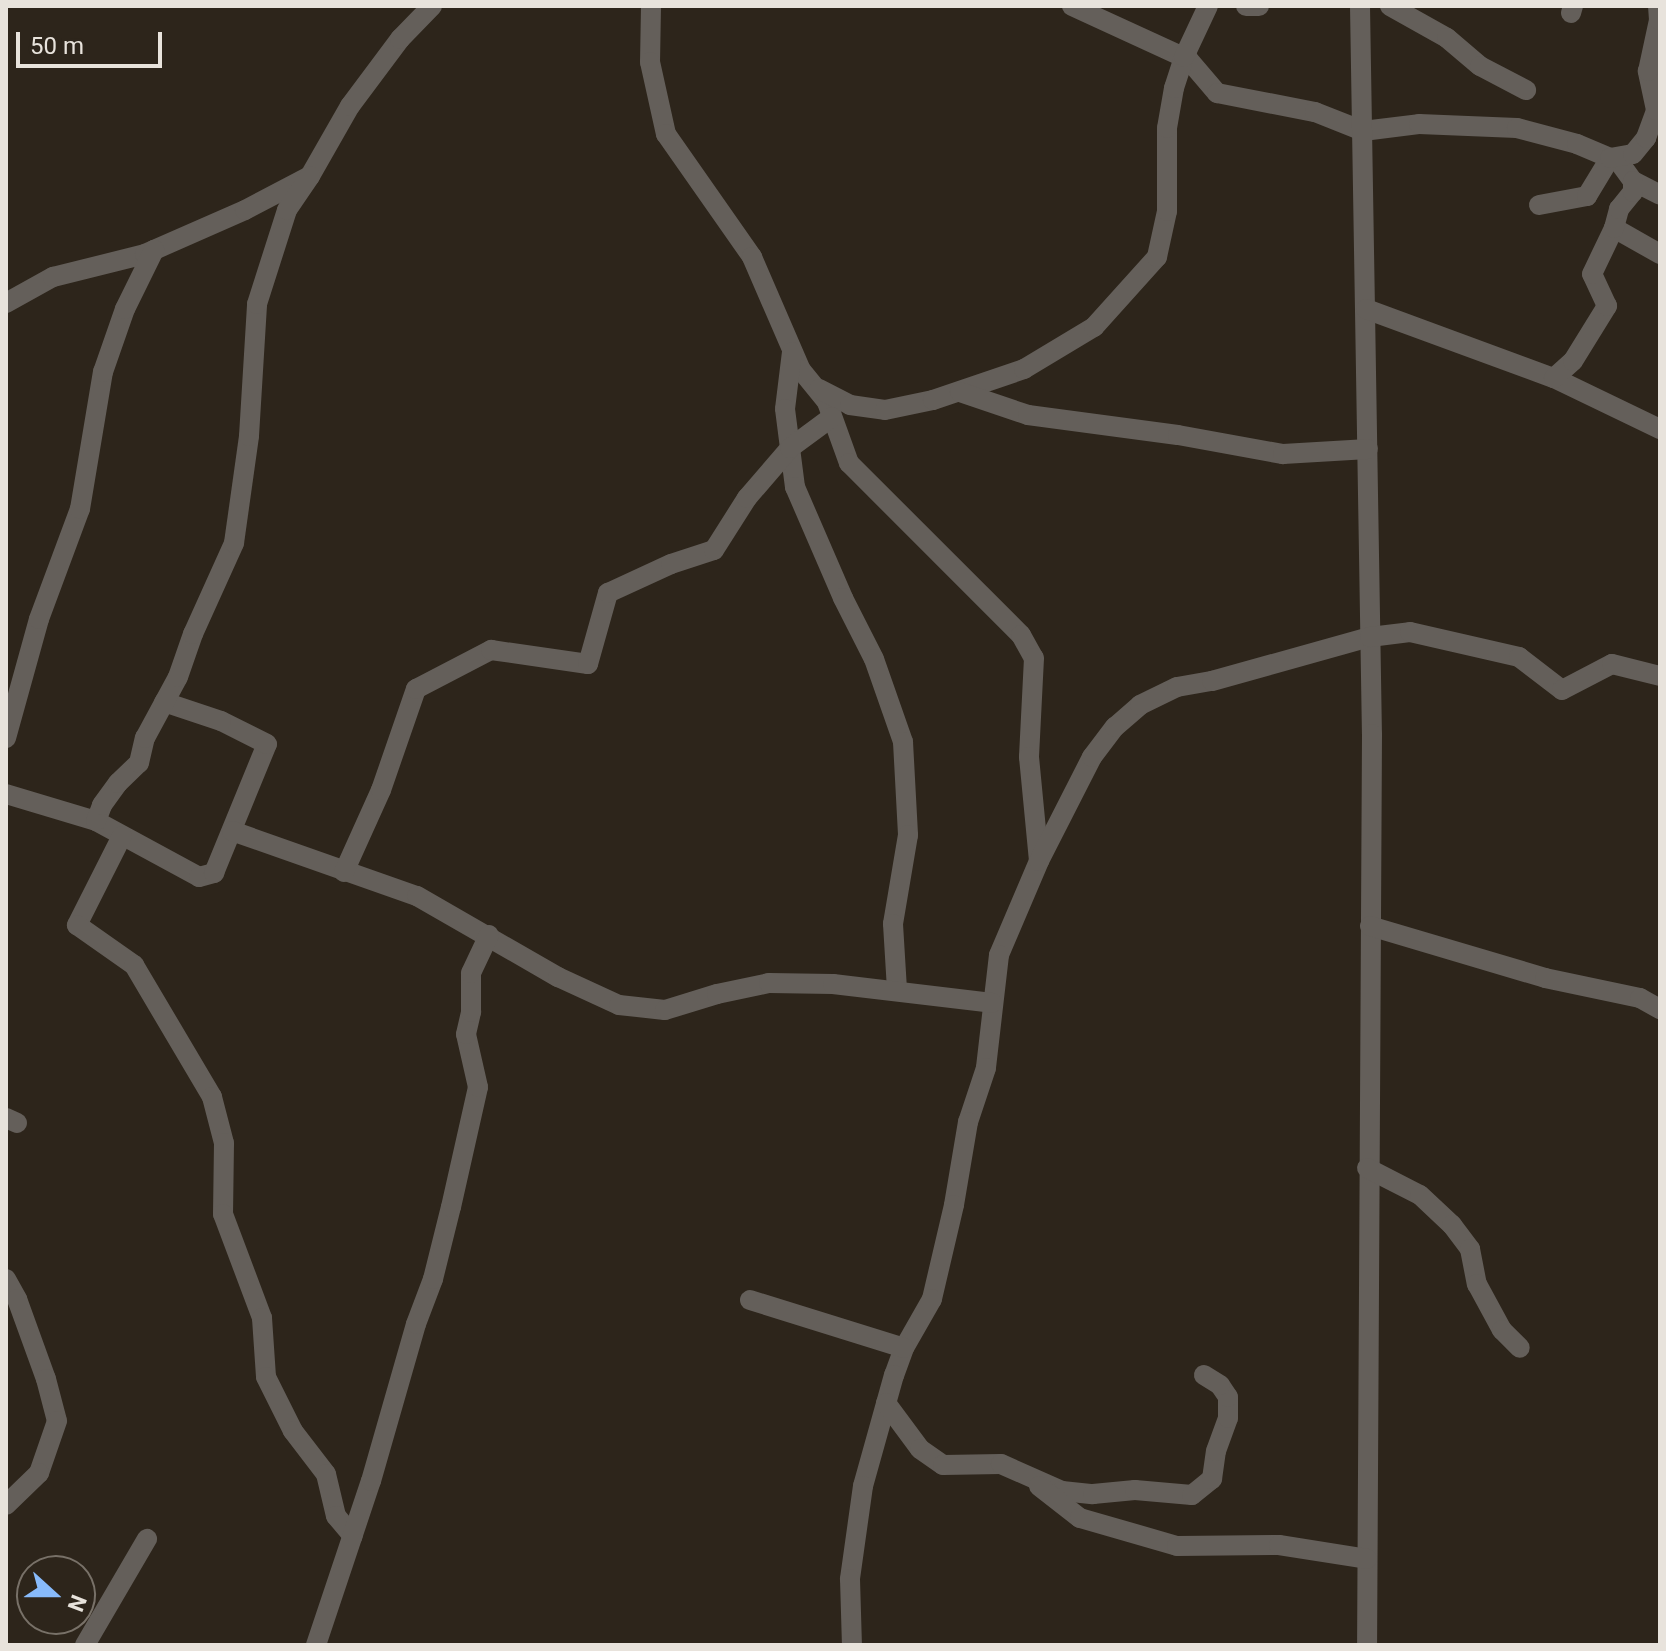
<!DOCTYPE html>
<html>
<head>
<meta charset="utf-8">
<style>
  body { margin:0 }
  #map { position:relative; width:1666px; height:1651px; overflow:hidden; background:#2d251b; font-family:Roboto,sans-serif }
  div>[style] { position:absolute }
  .minor>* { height:20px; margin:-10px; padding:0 10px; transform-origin:10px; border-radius:10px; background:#645f5a }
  span { translate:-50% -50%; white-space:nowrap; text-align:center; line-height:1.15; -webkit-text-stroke:8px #2d251b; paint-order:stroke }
  .frame { position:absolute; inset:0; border:8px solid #e8e3dc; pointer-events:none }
  .north { position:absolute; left:16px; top:1555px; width:80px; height:80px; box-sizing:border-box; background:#2d251b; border:2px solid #787168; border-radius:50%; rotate:111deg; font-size:22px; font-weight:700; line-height:32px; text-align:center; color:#e8e3dc }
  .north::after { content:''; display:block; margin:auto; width:28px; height:36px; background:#88bbfc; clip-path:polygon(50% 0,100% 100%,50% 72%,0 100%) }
  .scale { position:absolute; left:16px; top:32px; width:146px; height:36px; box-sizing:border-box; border:4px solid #e8e3dc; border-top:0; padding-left:10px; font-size:24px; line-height:28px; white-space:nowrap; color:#e8e3dc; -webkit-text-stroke:6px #2d251b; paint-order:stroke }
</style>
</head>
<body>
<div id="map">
  <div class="minor">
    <div style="left:651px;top:6px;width:56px;rotate:91deg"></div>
    <div style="left:650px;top:62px;width:74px;rotate:77.5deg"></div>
    <div style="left:666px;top:134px;width:150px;rotate:55deg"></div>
    <div style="left:752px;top:257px;width:123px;rotate:66.6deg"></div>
    <div style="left:801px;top:370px;width:41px;rotate:50.9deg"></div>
    <div style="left:827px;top:402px;width:65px;rotate:70.2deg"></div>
    <div style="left:849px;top:463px;width:243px;rotate:45deg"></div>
    <div style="left:1021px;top:635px;width:26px;rotate:61deg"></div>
    <div style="left:1034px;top:658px;width:99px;rotate:92.9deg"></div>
    <div style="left:1029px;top:757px;width:104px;rotate:84.5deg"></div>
    <div style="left:1039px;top:861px;width:102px;rotate:113.1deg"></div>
    <div style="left:999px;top:955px;width:114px;rotate:96.6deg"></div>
    <div style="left:986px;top:1068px;width:57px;rotate:108.4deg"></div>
    <div style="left:968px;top:1122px;width:84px;rotate:99.6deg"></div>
    <div style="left:954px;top:1205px;width:97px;rotate:103.2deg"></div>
    <div style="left:932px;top:1299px;width:56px;rotate:119.7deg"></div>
    <div style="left:904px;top:1348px;width:29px;rotate:110deg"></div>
    <div style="left:894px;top:1375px;width:115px;rotate:105.6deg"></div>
    <div style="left:863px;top:1486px;width:94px;rotate:98deg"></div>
    <div style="left:850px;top:1579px;width:66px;rotate:88.3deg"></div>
    <div style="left:1072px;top:6px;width:128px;rotate:24.6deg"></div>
    <div style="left:1188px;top:59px;width:45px;rotate:49.5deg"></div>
    <div style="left:1217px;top:93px;width:100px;rotate:11deg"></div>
    <div style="left:1315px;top:112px;width:52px;rotate:21.6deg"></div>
    <div style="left:1363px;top:131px;width:56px;rotate:-7.1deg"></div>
    <div style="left:1419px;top:124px;width:98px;rotate:2.3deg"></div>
    <div style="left:1517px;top:128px;width:62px;rotate:14.9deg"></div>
    <div style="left:1577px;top:144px;width:36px;rotate:23deg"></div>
    <div style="left:1610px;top:158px;width:10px;rotate:24deg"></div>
    <div style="left:1619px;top:162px;width:24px;rotate:54deg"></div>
    <div style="left:1633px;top:181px;width:30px;rotate:27deg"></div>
    <div style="left:1246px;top:6px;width:13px"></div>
    <div style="left:1360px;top:6px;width:728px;rotate:89.06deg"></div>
    <div style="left:1372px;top:734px;width:911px;rotate:90.31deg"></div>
    <div style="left:1390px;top:6px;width:65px;rotate:29.3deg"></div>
    <div style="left:1447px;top:38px;width:43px;rotate:40.3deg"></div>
    <div style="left:1480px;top:66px;width:52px;rotate:27.6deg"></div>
    <div style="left:1571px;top:13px;width:7px;rotate:-74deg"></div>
    <div style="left:1539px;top:205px;width:49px;rotate:-10.6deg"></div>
    <div style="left:1587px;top:196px;width:44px;rotate:-58.8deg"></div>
    <div style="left:1610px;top:158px;width:23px;rotate:-10deg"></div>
    <div style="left:1633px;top:154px;width:21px;rotate:-51deg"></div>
    <div style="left:1646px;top:138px;width:30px;rotate:-70deg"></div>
    <div style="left:1656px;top:110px;width:40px;rotate:-102deg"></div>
    <div style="left:1648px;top:71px;width:52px;rotate:-77.8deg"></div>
    <div style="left:1659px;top:20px;width:14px;rotate:-94deg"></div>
    <div style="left:1614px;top:228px;width:53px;rotate:29.5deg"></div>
    <div style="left:6px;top:303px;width:54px;rotate:-29deg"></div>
    <div style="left:53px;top:277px;width:95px;rotate:-14deg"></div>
    <div style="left:145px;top:254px;width:109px;rotate:-23.7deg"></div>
    <div style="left:245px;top:210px;width:73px;rotate:-27.6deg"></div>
    <div style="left:310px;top:176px;width:81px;rotate:-60.3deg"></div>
    <div style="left:350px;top:106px;width:84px;rotate:-53.3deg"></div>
    <div style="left:400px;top:39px;width:46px;rotate:-45.9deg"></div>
    <div style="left:1366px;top:309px;width:200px;rotate:20.2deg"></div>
    <div style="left:1554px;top:378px;width:118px;rotate:25.7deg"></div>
    <div style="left:792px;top:352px;width:57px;rotate:97deg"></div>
    <div style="left:785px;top:409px;width:79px;rotate:82.7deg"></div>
    <div style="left:795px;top:487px;width:121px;rotate:66.6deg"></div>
    <div style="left:843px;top:598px;width:68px;rotate:63.1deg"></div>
    <div style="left:874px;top:659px;width:88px;rotate:70.7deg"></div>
    <div style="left:903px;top:742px;width:93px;rotate:86.9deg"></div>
    <div style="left:908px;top:835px;width:90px;rotate:99.6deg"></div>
    <div style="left:893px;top:924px;width:66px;rotate:86.5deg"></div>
    <div style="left:1554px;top:378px;width:25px;rotate:-42deg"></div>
    <div style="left:1573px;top:361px;width:65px;rotate:-58.3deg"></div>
    <div style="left:1607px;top:306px;width:35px;rotate:-115deg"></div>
    <div style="left:1592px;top:274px;width:51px;rotate:-64.4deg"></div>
    <div style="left:1614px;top:228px;width:20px;rotate:-75deg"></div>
    <div style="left:1619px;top:209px;width:22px;rotate:-51deg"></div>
    <div style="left:1633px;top:192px;width:11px;rotate:-90deg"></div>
    <div style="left:819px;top:389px;width:35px;rotate:27deg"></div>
    <div style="left:850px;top:405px;width:35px;rotate:8deg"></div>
    <div style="left:885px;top:410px;width:49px;rotate:-11.8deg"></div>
    <div style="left:933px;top:400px;width:96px;rotate:-18.8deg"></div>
    <div style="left:1024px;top:369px;width:82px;rotate:-31deg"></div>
    <div style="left:1094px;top:327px;width:94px;rotate:-48deg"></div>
    <div style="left:1157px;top:257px;width:47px;rotate:-77.7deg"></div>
    <div style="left:1167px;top:211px;width:83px;rotate:-90deg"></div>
    <div style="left:1167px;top:128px;width:41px;rotate:-80.1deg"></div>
    <div style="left:1174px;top:88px;width:33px;rotate:-72deg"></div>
    <div style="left:1184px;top:57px;width:56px;rotate:-64.8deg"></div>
    <div style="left:960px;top:392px;width:72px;rotate:18.7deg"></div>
    <div style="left:1028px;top:415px;width:151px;rotate:7.6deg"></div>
    <div style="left:1178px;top:435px;width:107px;rotate:10.3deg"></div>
    <div style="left:1283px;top:454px;width:85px;rotate:-3.4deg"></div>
    <div style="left:6px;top:738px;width:123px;rotate:-74.5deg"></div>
    <div style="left:39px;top:619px;width:117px;rotate:-69.6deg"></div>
    <div style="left:80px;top:509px;width:139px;rotate:-80.5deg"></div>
    <div style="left:103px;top:372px;width:67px;rotate:-70.8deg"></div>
    <div style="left:125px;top:309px;width:66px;rotate:-63.8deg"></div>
    <div style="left:6px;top:794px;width:94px;rotate:16.7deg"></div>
    <div style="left:96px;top:821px;width:117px;rotate:28.5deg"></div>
    <div style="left:199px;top:877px;width:16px;rotate:-15deg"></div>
    <div style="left:214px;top:873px;width:139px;rotate:-67.7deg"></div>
    <div style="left:267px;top:744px;width:51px;rotate:-153.4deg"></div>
    <div style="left:221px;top:721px;width:60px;rotate:-161.6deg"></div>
    <div style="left:96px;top:821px;width:17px;rotate:-69deg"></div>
    <div style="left:102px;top:805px;width:27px;rotate:-54deg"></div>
    <div style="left:118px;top:783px;width:29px;rotate:-44deg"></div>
    <div style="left:139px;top:763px;width:26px;rotate:-77deg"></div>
    <div style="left:145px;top:738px;width:69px;rotate:-61.6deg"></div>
    <div style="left:178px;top:677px;width:46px;rotate:-70.8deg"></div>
    <div style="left:193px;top:634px;width:100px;rotate:-65.7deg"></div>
    <div style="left:234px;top:543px;width:108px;rotate:-82deg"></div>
    <div style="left:249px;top:436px;width:132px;rotate:-86.5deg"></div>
    <div style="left:257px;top:304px;width:99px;rotate:-72.3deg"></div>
    <div style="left:287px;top:210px;width:41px;rotate:-55.9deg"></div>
    <div style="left:232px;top:831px;width:196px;rotate:19.4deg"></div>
    <div style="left:417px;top:896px;width:163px;rotate:29.9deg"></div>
    <div style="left:558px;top:977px;width:67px;rotate:24.7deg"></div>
    <div style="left:619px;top:1005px;width:46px;rotate:6.2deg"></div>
    <div style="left:665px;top:1010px;width:54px;rotate:-17.1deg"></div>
    <div style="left:717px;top:994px;width:53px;rotate:-11.9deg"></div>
    <div style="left:769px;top:983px;width:64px;rotate:0.9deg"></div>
    <div style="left:833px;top:984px;width:160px;rotate:6.8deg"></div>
    <div style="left:122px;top:836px;width:100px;rotate:116.8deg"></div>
    <div style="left:77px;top:925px;width:70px;rotate:35.1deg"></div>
    <div style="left:134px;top:965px;width:153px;rotate:59.4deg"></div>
    <div style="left:212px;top:1097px;width:48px;rotate:75.4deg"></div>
    <div style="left:224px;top:1143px;width:71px;rotate:90.8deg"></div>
    <div style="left:223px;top:1214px;width:111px;rotate:69.4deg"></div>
    <div style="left:262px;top:1318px;width:59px;rotate:86.1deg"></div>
    <div style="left:266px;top:1377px;width:60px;rotate:63.4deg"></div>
    <div style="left:293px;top:1431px;width:54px;rotate:52.5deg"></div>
    <div style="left:326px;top:1474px;width:43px;rotate:76.6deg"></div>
    <div style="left:336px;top:1516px;width:26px;rotate:50deg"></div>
    <div style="left:1039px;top:861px;width:117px;rotate:-63deg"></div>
    <div style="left:1092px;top:757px;width:38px;rotate:-53deg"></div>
    <div style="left:1115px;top:727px;width:33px;rotate:-41deg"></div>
    <div style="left:1140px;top:705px;width:41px;rotate:-25.9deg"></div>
    <div style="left:1177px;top:687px;width:36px;rotate:-10deg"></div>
    <div style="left:1212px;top:681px;width:164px;rotate:-15.6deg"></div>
    <div style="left:1370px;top:637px;width:40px;rotate:-7.1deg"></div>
    <div style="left:1410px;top:632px;width:112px;rotate:12.9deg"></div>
    <div style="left:1519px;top:657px;width:54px;rotate:37.5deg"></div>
    <div style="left:1562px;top:690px;width:56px;rotate:-27.5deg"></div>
    <div style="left:1612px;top:664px;width:49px;rotate:14deg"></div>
    <div style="left:344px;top:872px;width:90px;rotate:-65.7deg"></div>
    <div style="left:381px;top:790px;width:107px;rotate:-70.9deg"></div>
    <div style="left:416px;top:689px;width:85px;rotate:-27.5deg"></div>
    <div style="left:491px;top:650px;width:98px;rotate:8.2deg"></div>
    <div style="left:588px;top:664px;width:74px;rotate:-74.3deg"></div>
    <div style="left:608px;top:593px;width:69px;rotate:-24.7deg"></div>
    <div style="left:671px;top:564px;width:45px;rotate:-18deg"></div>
    <div style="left:714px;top:550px;width:62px;rotate:-57.6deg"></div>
    <div style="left:747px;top:498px;width:66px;rotate:-49.3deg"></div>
    <div style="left:790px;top:448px;width:52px;rotate:-36.4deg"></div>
    <div style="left:1370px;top:926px;width:183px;rotate:16.5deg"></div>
    <div style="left:1545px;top:978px;width:97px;rotate:11.9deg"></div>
    <div style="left:1640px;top:998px;width:23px;rotate:29deg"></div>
    <div style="left:6px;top:1118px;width:12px;rotate:24deg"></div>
    <div style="left:1367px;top:1168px;width:59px;rotate:27deg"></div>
    <div style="left:1420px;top:1195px;width:44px;rotate:43.2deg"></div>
    <div style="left:1452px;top:1225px;width:30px;rotate:53deg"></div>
    <div style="left:1470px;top:1249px;width:36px;rotate:79deg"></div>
    <div style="left:1477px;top:1284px;width:52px;rotate:61.5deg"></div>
    <div style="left:1502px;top:1330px;width:25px;rotate:45deg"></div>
    <div style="left:6px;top:1279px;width:23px;rotate:61deg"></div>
    <div style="left:17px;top:1299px;width:85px;rotate:70.1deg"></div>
    <div style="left:46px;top:1379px;width:43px;rotate:75.3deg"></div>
    <div style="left:57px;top:1421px;width:55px;rotate:109.1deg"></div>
    <div style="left:39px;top:1473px;width:46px;rotate:135.9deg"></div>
    <div style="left:750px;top:1300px;width:161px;rotate:17.3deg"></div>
    <div style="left:886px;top:1403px;width:57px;rotate:53.5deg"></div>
    <div style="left:920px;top:1449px;width:28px;rotate:35deg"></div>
    <div style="left:943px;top:1465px;width:58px;rotate:-1deg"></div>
    <div style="left:1001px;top:1464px;width:67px;rotate:23.9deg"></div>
    <div style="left:1062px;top:1491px;width:31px;rotate:6deg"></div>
    <div style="left:1093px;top:1494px;width:42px;rotate:-5.4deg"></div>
    <div style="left:1135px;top:1490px;width:57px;rotate:5deg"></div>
    <div style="left:1192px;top:1495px;width:26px;rotate:-39deg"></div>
    <div style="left:1212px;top:1479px;width:28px;rotate:-82deg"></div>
    <div style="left:1216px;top:1451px;width:35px;rotate:-70deg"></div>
    <div style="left:1228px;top:1418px;width:21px;rotate:-90deg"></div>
    <div style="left:1228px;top:1397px;width:14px;rotate:-124deg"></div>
    <div style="left:1220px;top:1385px;width:19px;rotate:-148deg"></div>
    <div style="left:1039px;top:1486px;width:52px;rotate:38deg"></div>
    <div style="left:1080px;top:1518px;width:101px;rotate:16.1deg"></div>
    <div style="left:1177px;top:1546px;width:102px;rotate:-0.6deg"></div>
    <div style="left:1279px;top:1545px;width:89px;rotate:9deg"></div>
    <div style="left:85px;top:1645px;width:123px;rotate:-59.7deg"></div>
    <div style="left:316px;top:1645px;width:173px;rotate:-71.5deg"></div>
    <div style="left:371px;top:1481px;width:163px;rotate:-74deg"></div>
    <div style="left:416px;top:1324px;width:48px;rotate:-69.3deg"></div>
    <div style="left:433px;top:1279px;width:74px;rotate:-76deg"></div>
    <div style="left:451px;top:1207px;width:123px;rotate:-77.3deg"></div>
    <div style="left:478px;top:1087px;width:54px;rotate:-102.8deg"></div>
    <div style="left:466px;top:1034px;width:23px;rotate:-77deg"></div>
    <div style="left:471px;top:1012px;width:39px;rotate:-90deg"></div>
    <div style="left:471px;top:973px;width:42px;rotate:-64.7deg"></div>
  </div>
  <div class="frame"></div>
  <div class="north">N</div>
  <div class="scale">50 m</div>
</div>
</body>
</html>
